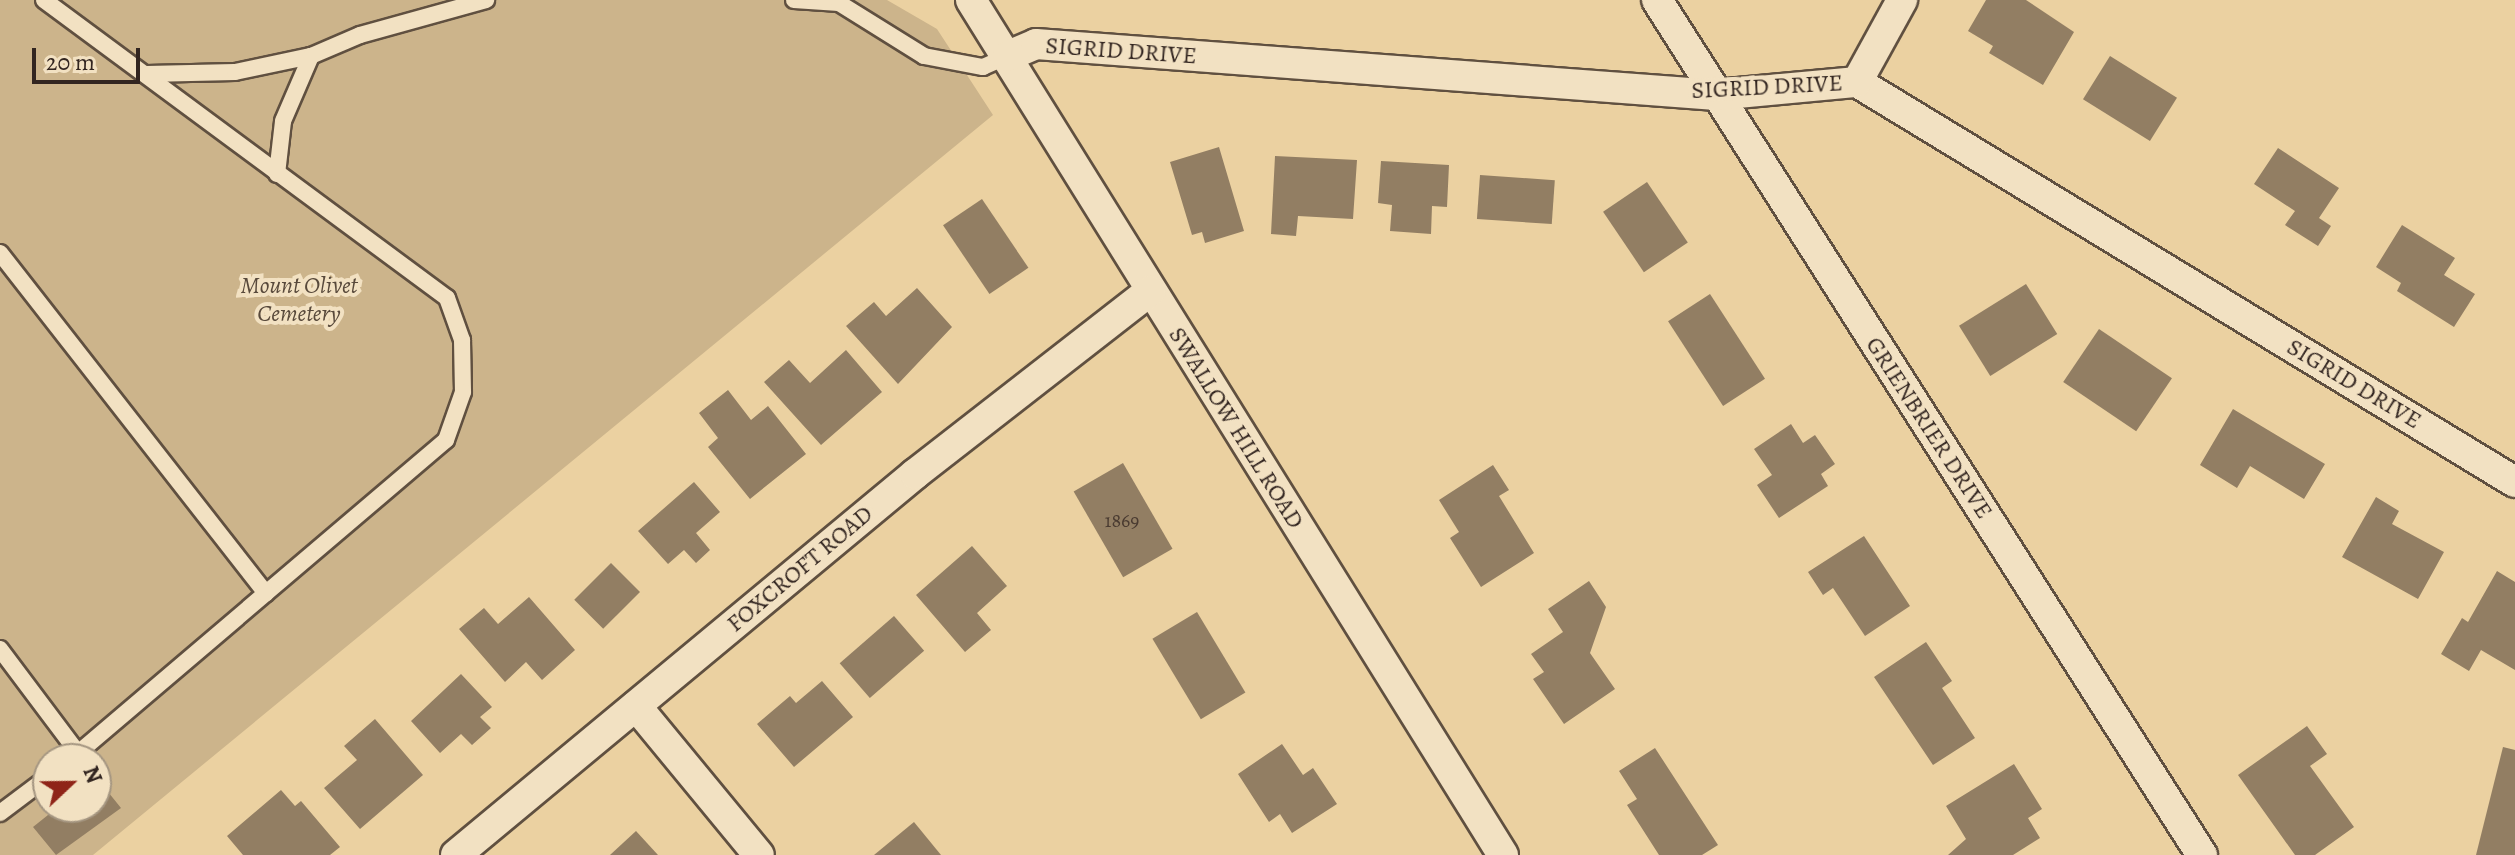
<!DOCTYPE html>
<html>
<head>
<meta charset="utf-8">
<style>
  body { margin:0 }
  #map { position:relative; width:2515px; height:855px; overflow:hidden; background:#ebd1a1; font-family:Alegreya,serif }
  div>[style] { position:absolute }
  .green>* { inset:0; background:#ccb48b }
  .building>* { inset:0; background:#927e63; transform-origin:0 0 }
  .roads { filter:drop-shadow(2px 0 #605040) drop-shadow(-2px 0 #605040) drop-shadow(0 2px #605040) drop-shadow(0 -2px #605040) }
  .lane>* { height:16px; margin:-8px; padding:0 8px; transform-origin:8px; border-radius:8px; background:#f2e1c2 }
  .street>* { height:30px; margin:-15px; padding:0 15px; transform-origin:15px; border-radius:15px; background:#f2e1c2 }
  span { translate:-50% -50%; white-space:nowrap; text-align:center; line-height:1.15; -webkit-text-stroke:8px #f2e1c2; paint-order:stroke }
  .number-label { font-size:20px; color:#4a3b31 }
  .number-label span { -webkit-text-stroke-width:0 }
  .street-label { font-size:24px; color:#322520 }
  .park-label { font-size:24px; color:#58493b; font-style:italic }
  .north { position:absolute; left:32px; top:743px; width:80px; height:80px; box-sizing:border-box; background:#f2e1c2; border:2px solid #a59681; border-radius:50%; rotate:68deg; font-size:22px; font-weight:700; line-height:32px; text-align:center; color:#322520 }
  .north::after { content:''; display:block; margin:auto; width:28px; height:36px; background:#8f2418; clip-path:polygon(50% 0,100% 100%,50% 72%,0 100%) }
  .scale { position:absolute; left:32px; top:48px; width:108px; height:36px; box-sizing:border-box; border:4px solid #322520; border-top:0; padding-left:10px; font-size:24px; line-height:28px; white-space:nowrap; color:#322520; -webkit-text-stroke:6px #f2e1c2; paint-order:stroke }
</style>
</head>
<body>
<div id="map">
  <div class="green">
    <div style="clip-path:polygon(evenodd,0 0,887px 0,937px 29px,993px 115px,93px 855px,0 855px,0 0,48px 759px,96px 759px,96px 807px,48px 807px,48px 759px)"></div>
  </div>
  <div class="building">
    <div style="clip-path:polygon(1986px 0,2026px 0,2074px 32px,2043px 85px,1989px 53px,1993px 46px,1968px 31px)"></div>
    <div style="left:2110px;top:56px;width:79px;height:51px;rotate:32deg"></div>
    <div style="clip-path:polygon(1219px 147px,1244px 231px,1205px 243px,1202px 232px,1192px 235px,1170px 162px)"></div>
    <div style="clip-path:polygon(2278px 148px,2339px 188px,2319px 218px,2331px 226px,2318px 246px,2285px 225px,2295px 211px,2254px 184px)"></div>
    <div style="clip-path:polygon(1275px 156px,1357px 160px,1353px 219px,1298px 216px,1296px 236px,1271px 234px)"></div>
    <div style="clip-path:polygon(1381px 161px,1449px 165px,1447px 207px,1432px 206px,1431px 234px,1390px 231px,1392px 205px,1378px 203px)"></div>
    <div style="left:1480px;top:175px;width:75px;height:44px;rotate:4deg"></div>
    <div style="left:1647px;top:182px;width:73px;height:53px;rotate:56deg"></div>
    <div style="left:982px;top:199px;width:83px;height:47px;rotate:56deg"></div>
    <div style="clip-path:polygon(2402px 225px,2455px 258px,2444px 275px,2475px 294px,2454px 327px,2397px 291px,2401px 283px,2376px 267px)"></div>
    <div style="left:2026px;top:284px;width:59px;height:79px;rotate:58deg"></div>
    <div style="clip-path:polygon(917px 288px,952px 327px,898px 384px,846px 326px,874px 302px,886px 316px)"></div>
    <div style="left:1710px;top:294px;width:101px;height:50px;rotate:57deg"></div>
    <div style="left:2099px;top:329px;width:88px;height:64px;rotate:34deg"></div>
    <div style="clip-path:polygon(846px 350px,882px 392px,821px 445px,764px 382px,789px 360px,810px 383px)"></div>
    <div style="clip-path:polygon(728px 390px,751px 420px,768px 406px,806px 454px,750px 499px,708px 447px,718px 438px,699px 413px)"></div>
    <div style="clip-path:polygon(2233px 409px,2325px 464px,2304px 499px,2250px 466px,2237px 488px,2200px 465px)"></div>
    <div style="clip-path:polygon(1791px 424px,1803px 443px,1815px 435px,1835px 464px,1821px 474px,1828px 486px,1779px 518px,1757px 485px,1772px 475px,1754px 449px)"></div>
    <div style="left:1123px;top:463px;width:99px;height:57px;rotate:60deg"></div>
    <div style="clip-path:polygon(1493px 465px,1509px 490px,1499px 496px,1534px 553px,1481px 587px,1450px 538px,1459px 532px,1439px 500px)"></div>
    <div style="clip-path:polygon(694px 482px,720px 512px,696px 533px,710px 550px,696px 563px,684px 550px,668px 564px,638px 531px)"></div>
    <div style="clip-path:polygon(2376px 497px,2399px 511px,2392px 524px,2444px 552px,2418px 599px,2342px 557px)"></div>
    <div style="clip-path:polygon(1864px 536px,1910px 606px,1865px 636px,1833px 588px,1823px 595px,1808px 572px)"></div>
    <div style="clip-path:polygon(972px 546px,1007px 586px,977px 613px,991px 630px,965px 652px,916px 595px)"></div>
    <div style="left:611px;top:563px;width:41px;height:52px;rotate:45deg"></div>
    <div style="clip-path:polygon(2497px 571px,2515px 582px,2515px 670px,2481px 650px,2469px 671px,2441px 654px,2462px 618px,2468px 622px)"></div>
    <div style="clip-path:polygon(1589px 581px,1606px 607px,1590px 653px,1615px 689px,1564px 724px,1533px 679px,1544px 672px,1531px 654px,1563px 632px,1548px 609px)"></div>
    <div style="clip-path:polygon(529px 597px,575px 650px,542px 680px,526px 662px,505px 682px,459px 629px,484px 608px,498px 624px)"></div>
    <div style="left:1197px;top:612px;width:94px;height:52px;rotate:59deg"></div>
    <div style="left:894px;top:616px;width:46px;height:72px;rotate:49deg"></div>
    <div style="clip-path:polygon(1926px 642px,1952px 681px,1942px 688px,1975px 738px,1933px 765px,1874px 677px)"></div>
    <div style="clip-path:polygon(461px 674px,492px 707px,480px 717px,491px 728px,472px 745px,461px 734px,440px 753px,411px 721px)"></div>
    <div style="clip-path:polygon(822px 681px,853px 717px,794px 767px,757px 724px,790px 696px,796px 703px)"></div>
    <div style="clip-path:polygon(375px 719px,423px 775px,360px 829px,324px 788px,357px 760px,344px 746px)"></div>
    <div style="clip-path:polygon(2307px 726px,2327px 754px,2310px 766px,2354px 827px,2315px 855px,2295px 855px,2238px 775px)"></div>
    <div style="clip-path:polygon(1282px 744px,1303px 775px,1313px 768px,1337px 804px,1292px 833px,1280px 814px,1269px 822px,1238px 774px)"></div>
    <div style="clip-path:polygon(2503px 747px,2515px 750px,2515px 855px,2476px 855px)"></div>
    <div style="clip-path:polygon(1655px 748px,1718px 845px,1702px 855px,1659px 855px,1627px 805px,1637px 799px,1619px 771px)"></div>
    <div style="clip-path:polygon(2014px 764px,2042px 809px,2028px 818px,2040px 838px,2013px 855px,1948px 855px,1966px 839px,1946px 806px)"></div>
    <div style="clip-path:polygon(96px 777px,121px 808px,56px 855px,33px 827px,58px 807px,96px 807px)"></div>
    <div style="clip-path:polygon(281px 790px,295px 806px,301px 801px,340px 847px,330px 855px,243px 855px,227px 836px)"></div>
    <div style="clip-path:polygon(914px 822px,941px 855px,874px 855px)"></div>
    <div style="clip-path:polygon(636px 831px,658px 855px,610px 855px)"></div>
  </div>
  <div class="roads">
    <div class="lane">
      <div style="left:44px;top:0;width:501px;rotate:36.48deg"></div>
      <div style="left:447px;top:298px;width:45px;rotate:70.3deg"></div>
      <div style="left:462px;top:340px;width:52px;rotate:88.9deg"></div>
      <div style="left:463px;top:392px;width:51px;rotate:109.5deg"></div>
      <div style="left:446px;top:440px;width:492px;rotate:139.6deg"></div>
      <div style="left:794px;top:0;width:45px;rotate:3.8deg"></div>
      <div style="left:839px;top:3px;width:100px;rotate:31.9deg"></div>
      <div style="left:924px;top:56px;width:60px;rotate:10.6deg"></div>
      <div style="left:983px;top:67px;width:27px;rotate:-24deg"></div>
      <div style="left:147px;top:74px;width:88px;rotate:-1.3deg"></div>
      <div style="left:235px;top:72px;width:78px;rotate:-11.9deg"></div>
      <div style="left:277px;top:174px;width:53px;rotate:-83.5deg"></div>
      <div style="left:283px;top:121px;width:71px;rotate:-66.7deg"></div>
      <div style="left:311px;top:56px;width:53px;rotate:-23.2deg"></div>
      <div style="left:360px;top:35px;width:131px;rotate:-15.5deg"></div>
      <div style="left:0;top:253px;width:432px;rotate:52deg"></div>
      <div style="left:0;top:649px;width:130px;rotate:53.1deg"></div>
      <div style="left:0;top:813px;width:60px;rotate:-36.9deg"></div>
    </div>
    <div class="street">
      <div style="left:971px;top:0;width:1007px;rotate:58.11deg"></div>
      <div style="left:1657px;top:0;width:1014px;rotate:57.49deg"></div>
      <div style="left:1008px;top:56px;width:30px;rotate:-23deg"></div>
      <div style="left:1036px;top:44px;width:682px;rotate:4.29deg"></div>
      <div style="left:1716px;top:95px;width:142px;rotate:-5.3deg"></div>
      <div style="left:1857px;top:82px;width:770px;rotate:31.3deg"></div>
      <div style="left:1857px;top:82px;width:94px;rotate:-61.2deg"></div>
      <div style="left:636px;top:706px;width:193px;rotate:50.5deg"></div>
      <div style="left:456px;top:855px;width:597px;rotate:-39.69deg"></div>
      <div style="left:915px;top:474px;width:298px;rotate:-37.9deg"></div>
    </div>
  </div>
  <div class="number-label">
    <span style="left:1122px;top:520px">1869</span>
  </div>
  <div class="street-label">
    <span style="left:1121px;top:51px;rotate:4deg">SIGRID DRIVE</span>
    <span style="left:1767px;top:87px;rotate:-3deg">SIGRID DRIVE</span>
    <span style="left:2354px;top:384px;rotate:31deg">SIGRID DRIVE</span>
    <span style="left:1236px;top:428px;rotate:58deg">SWALLOW HILL ROAD</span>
    <span style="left:1929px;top:428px;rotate:57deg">GRIENBRIER DRIVE</span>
    <span style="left:800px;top:569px;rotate:-40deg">FOXCROFT ROAD</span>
  </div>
  <div class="park-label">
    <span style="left:299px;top:300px">Mount Olivet<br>Cemetery</span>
  </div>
  <div class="north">N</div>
  <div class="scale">20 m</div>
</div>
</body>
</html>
